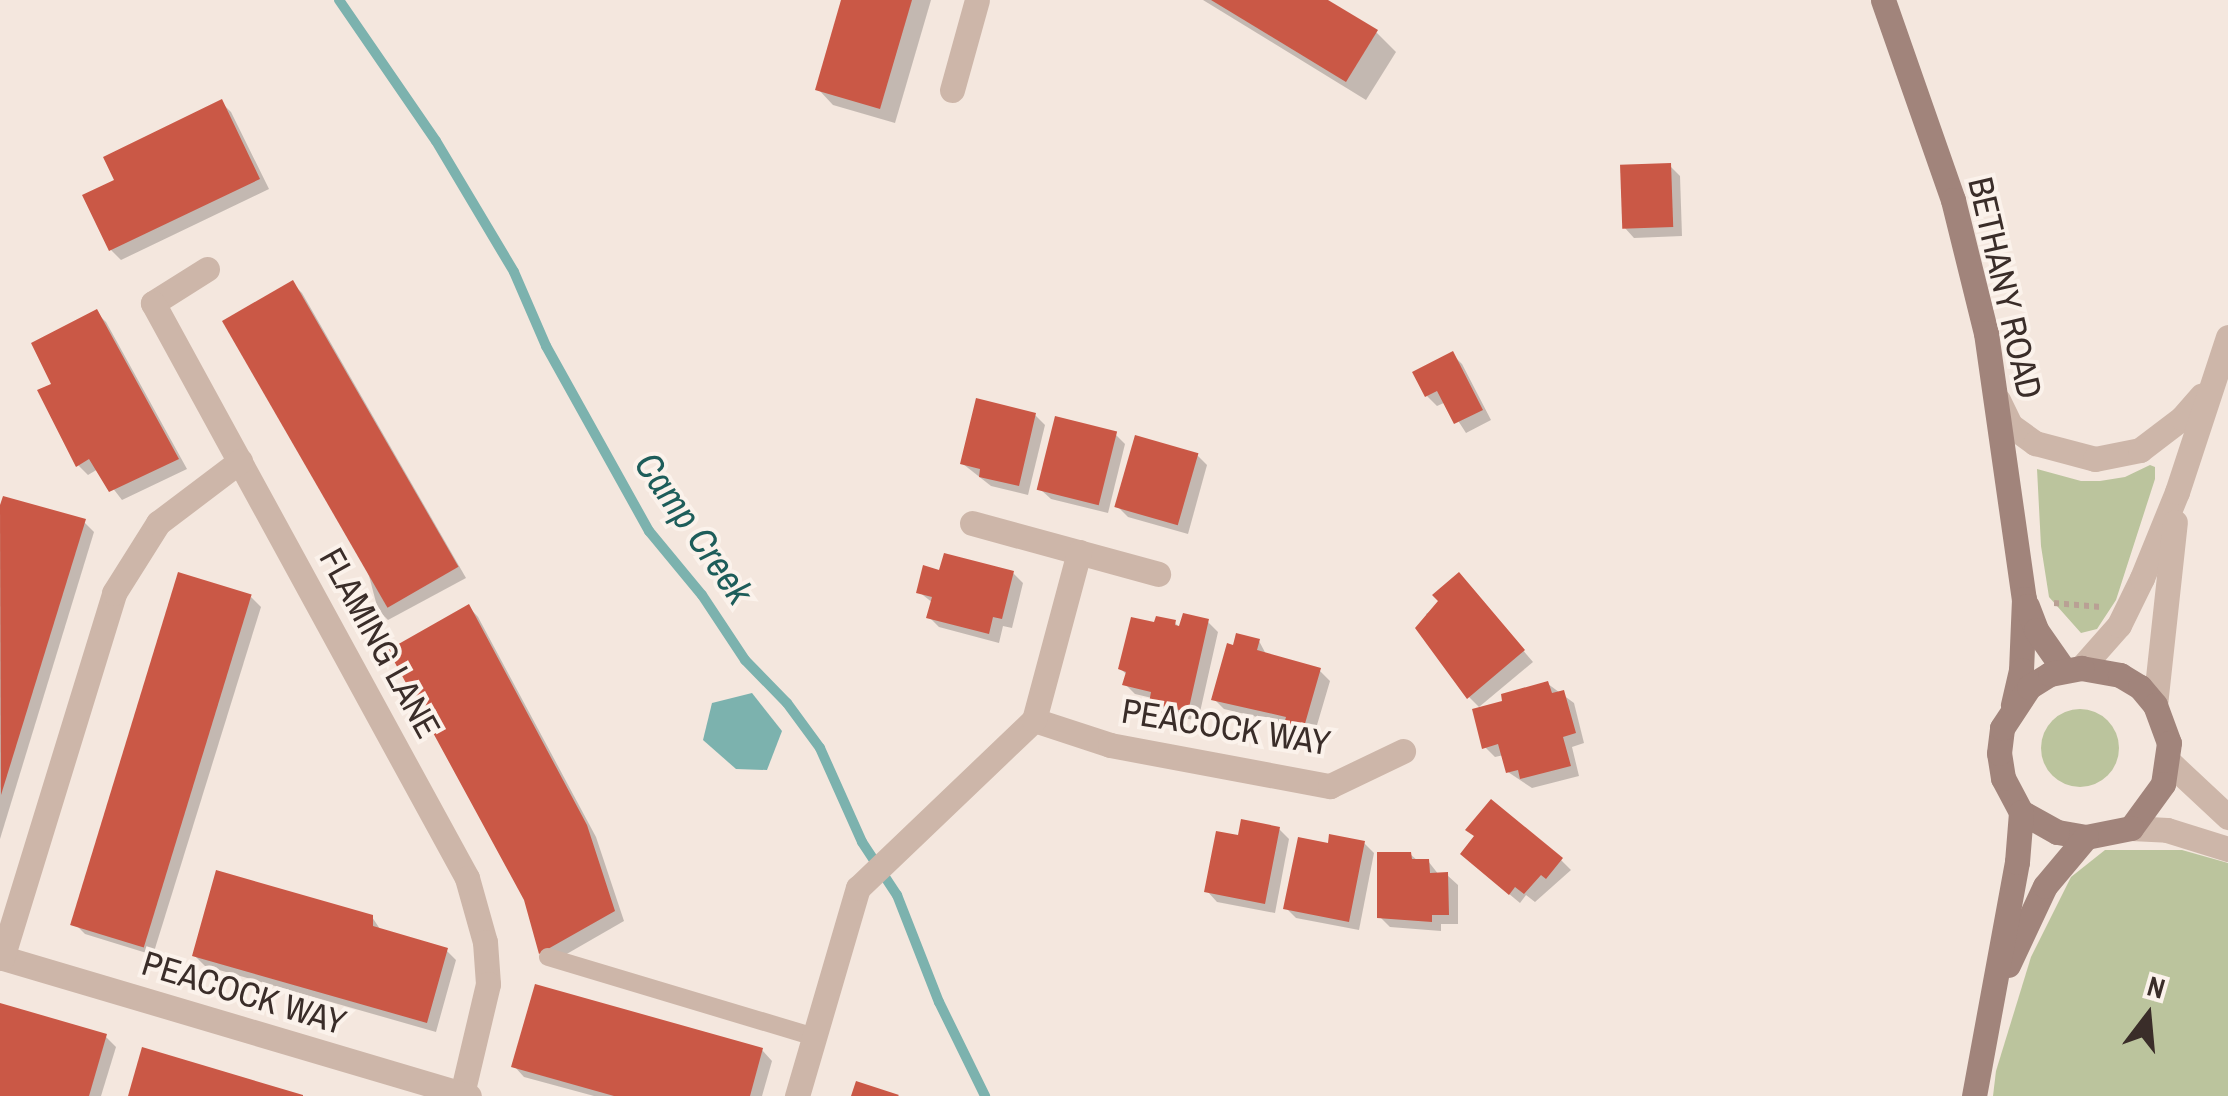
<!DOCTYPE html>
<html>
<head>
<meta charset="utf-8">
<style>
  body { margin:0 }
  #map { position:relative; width:2228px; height:1096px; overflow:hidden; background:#f4e7de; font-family:"Archivo Narrow",sans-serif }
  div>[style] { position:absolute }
  .green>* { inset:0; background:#bbc49d }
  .round { border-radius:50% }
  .water>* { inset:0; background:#7cb2ae }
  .shadow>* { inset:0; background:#0003 }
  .stream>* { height:10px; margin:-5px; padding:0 5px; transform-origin:5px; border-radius:5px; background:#7cb2ae }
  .building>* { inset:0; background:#ca5846; transform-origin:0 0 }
  .path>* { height:6px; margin-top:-3px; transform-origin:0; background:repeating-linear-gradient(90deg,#b9a094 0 5px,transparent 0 10px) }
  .lane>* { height:18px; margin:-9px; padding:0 9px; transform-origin:9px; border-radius:9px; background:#cdb6a9 }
  .street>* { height:25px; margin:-12.5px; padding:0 12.5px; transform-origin:12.5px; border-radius:12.5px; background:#cdb6a9 }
  .secondary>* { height:25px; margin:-12.5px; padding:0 12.5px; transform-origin:12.5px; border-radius:12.5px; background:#a1847b }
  span { translate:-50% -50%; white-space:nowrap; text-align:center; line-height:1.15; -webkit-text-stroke:8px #fbf2eb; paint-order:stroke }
  .street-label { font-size:35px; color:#3a2d29 }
  .water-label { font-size:38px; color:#1d5d5a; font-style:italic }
  .north { position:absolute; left:2098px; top:966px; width:100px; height:100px; -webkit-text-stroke:8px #fbf2eb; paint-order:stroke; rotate:16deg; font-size:28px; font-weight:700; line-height:40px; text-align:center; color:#3a2d29 }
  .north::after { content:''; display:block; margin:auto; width:35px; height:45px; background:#3a2d29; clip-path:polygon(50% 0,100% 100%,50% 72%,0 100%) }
</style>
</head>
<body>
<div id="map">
  <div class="green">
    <div style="clip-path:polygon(2150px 465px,2155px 467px,2155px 479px,2116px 600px,2097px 629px,2081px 633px,2049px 597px,2041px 546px,2037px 469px,2081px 481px,2100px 481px,2125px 477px)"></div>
    <div class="round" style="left:2041px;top:709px;width:78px;height:78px"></div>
    <div style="clip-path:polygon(2105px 850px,2182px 850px,2228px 863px,2228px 1096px,1993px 1096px,1996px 1071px,2031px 957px,2071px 877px)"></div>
  </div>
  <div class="water">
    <div style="clip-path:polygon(752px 693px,782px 731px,767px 770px,736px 769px,703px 740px,712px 703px)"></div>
  </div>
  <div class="shadow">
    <div style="clip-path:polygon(844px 0,931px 0,895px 123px,833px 105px,818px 89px)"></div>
    <div style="clip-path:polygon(1203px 0,1323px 0,1376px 32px,1396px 52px,1366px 100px)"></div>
    <div style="clip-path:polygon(221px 102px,231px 112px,269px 189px,121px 260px,111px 250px,86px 196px,117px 181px)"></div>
    <div style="clip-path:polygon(1670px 166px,1680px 176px,1682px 236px,1634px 238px,1624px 227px)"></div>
    <div style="clip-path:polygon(292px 283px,302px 293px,466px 578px,388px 620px,378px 610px)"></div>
    <div style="clip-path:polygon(96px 312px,106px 322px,187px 469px,122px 500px,98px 469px,88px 475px,78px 465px,55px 386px)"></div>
    <div style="clip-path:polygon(1452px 354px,1462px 364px,1491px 420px,1466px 433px,1446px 402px,1437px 406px,1427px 396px)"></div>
    <div style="clip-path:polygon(1035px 415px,1045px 425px,1028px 495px,991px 486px,963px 464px)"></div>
    <div style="clip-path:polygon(1115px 434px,1125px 444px,1108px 513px,1051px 499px,1040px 489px)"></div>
    <div style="clip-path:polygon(1197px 455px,1207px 465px,1188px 534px,1128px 517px,1118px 507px)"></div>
    <div style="clip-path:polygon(4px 499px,84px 522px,94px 532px,0 839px,0 513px)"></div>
    <div style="clip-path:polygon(941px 573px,1013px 573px,1023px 583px,1012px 628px,1003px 626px,999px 643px,939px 627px,929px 617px,933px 603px,919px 592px)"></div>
    <div style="clip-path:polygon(1468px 586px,1533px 662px,1479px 707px,1469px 697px,1426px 614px)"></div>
    <div style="clip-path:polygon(251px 597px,261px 607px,153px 955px,85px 934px,75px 924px)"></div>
    <div style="clip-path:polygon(469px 607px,478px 617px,596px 837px,624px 921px,551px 963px)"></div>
    <div style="clip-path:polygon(1208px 622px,1218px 632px,1198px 721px,1161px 713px,1152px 698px,1135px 694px,1125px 684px,1127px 675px,1121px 669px,1156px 625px,1175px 623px,1181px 629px)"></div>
    <div style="clip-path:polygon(1259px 641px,1267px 656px,1320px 671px,1330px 681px,1312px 742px,1295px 738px,1286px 724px,1224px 709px,1214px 699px)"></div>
    <div style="clip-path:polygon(1548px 684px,1574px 703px,1584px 743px,1572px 747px,1579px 776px,1532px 788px,1508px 772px,1504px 755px,1495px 757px,1485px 747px,1506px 702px)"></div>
    <div style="clip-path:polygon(1279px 829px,1289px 839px,1275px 913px,1217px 902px,1207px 891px,1240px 838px)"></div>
    <div style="clip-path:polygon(1364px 843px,1374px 853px,1359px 930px,1296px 918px,1286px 908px,1330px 846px)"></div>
    <div style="clip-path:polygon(1410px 854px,1418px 861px,1428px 861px,1439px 875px,1447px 875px,1458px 885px,1458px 924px,1441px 924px,1441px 931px,1390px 927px,1380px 917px)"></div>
    <div style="clip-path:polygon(1561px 860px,1571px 870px,1535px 902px,1526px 895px,1520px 903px,1473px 864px)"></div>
    <div style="clip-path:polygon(372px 917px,382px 932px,446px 950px,456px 960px,436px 1032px,205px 966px,195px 956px)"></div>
    <div style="clip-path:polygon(0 1006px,106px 1037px,116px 1047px,101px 1096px,0 1096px)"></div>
    <div style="clip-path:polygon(762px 1050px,772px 1061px,762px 1096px,594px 1096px,524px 1077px,514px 1066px)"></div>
  </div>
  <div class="stream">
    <div style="left:339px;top:0;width:171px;rotate:55.5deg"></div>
    <div style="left:436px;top:141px;width:152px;rotate:59.2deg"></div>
    <div style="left:514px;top:272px;width:81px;rotate:66.6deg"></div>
    <div style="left:546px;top:346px;width:212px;rotate:60.9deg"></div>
    <div style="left:649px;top:531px;width:83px;rotate:50.4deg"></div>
    <div style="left:702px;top:595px;width:78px;rotate:56.5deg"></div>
    <div style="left:745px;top:660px;width:60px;rotate:45.7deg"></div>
    <div style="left:787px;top:703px;width:56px;rotate:53.7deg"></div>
    <div style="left:820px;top:748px;width:103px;rotate:65.9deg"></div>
    <div style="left:862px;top:842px;width:64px;rotate:56.6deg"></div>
    <div style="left:897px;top:895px;width:115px;rotate:68.6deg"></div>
    <div style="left:939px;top:1002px;width:105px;rotate:63.9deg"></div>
  </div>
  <div class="building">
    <div style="clip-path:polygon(841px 0,912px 0,880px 109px,815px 90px)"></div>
    <div style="clip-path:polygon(1211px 0,1328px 0,1378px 30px,1346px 82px)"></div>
    <div style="clip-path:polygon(222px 99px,260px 179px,109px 251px,82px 195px,114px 180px,103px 157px)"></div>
    <div style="left:1671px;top:163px;width:64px;height:51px;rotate:88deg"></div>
    <div style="left:293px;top:280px;width:331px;height:82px;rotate:60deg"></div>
    <div style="clip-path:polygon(97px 309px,179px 459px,109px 492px,89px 459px,76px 467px,37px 390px,51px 384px,31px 343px)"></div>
    <div style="clip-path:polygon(1453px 351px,1483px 410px,1454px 424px,1437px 391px,1425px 397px,1412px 372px)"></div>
    <div style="clip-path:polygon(976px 398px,1036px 413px,1019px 486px,979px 477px,980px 469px,960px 464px)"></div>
    <div style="left:1055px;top:416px;width:64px;height:76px;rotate:14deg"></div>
    <div style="left:1135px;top:435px;width:66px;height:75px;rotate:16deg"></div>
    <div style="clip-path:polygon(3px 496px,86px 519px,1px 795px,0 505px)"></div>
    <div style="clip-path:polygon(944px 553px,1014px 571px,1002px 619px,993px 617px,989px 634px,926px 618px,932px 597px,916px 593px,923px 565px,939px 570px)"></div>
    <div style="left:178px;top:572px;width:77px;height:369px;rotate:17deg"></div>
    <div style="clip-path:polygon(1459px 572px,1525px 650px,1467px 699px,1415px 628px,1438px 601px,1432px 595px)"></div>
    <div style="clip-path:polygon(469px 604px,587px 825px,615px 911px,539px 954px,524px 900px,388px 650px)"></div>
    <div style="clip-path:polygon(1183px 613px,1209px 619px,1188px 712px,1149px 703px,1151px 692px,1122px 685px,1126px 672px,1118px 669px,1131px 617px,1154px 622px,1156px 616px,1176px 620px,1175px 625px,1179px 626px)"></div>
    <div style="clip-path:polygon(1236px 633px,1260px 639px,1257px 650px,1321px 668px,1302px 734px,1283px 728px,1286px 717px,1211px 700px,1227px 643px,1233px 645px)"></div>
    <div style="clip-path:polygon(1548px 681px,1552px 693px,1564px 690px,1576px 733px,1563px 737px,1571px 766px,1520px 779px,1518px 770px,1506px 773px,1498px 744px,1482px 749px,1472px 709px,1502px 701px,1501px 694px)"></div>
    <div style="clip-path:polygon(1491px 799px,1563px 858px,1546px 879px,1541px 875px,1524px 894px,1515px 887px,1509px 895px,1460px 854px,1474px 836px,1465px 830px)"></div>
    <div style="clip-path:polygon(1241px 819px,1280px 827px,1265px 904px,1204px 892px,1216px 831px,1238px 835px)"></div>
    <div style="clip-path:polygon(1329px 834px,1365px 841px,1349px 922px,1283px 909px,1298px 837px,1328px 843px)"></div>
    <div style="clip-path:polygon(1377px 852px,1411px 852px,1412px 859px,1429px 859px,1430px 873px,1448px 872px,1449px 915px,1432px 915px,1432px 922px,1377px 918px)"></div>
    <div style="clip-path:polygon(216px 870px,373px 915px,373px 926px,448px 948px,427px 1023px,192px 956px)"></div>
    <div style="clip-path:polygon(535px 984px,763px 1048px,750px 1096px,614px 1096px,511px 1067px)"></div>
    <div style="clip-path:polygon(0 1003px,107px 1034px,89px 1096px,0 1096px)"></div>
    <div style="clip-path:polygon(142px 1047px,303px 1095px,303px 1096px,128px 1096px)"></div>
    <div style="clip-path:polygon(856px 1081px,899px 1095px,898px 1096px,851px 1096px)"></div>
  </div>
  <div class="path">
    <div style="left:2054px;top:603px;width:47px;rotate:4.9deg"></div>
  </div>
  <div class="lane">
    <div style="left:548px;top:957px;width:278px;rotate:16.7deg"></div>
  </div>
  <div class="street">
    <div style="left:952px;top:90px;width:93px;rotate:-74.5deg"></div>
    <div style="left:207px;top:269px;width:64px;rotate:147.8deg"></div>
    <div style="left:153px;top:303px;width:655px;rotate:61.36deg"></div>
    <div style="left:467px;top:878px;width:66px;rotate:74.3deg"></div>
    <div style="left:485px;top:942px;width:42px;rotate:85.9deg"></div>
    <div style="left:488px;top:984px;width:113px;rotate:103.3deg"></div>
    <div style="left:1998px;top:400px;width:28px;rotate:64deg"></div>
    <div style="left:2010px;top:425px;width:31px;rotate:36deg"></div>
    <div style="left:2035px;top:443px;width:62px;rotate:14.9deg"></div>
    <div style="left:2095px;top:459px;width:46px;rotate:-11.3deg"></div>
    <div style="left:2140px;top:450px;width:53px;rotate:-37.3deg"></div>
    <div style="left:2182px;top:418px;width:30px;rotate:-49deg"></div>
    <div style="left:972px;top:523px;width:193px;rotate:15.3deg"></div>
    <div style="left:2081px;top:668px;width:57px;rotate:-48.5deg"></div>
    <div style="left:2119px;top:625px;width:52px;rotate:-63.9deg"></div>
    <div style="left:2142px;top:578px;width:93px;rotate:-67.9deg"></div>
    <div style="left:2177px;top:492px;width:163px;rotate:-71.8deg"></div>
    <div style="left:2155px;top:705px;width:184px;rotate:-83.8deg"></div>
    <div style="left:1034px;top:720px;width:80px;rotate:18.2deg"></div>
    <div style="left:1110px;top:745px;width:224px;rotate:10.6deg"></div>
    <div style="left:1330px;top:786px;width:81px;rotate:-25.6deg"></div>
    <div style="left:2169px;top:762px;width:81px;rotate:43deg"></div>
    <div style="left:2131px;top:828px;width:36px;rotate:3deg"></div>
    <div style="left:2167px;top:830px;width:64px;rotate:17.3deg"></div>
    <div style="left:0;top:957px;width:489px;rotate:16.5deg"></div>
    <div style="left:2px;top:958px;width:382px;rotate:-72.9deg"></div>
    <div style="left:114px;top:593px;width:83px;rotate:-57.8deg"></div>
    <div style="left:158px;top:523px;width:103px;rotate:-37.1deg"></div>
    <div style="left:797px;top:1096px;width:217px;rotate:-73.7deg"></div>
    <div style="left:858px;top:888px;width:243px;rotate:-43.7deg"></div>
    <div style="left:1034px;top:720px;width:174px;rotate:-75deg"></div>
  </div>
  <div class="secondary">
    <div style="left:1883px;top:0;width:212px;rotate:70.7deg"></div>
    <div style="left:1953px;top:200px;width:137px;rotate:76.1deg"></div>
    <div style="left:1986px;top:333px;width:269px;rotate:81.9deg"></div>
    <div style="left:2024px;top:599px;width:71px;rotate:92.4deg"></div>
    <div style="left:2021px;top:670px;width:36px;rotate:103deg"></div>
    <div style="left:2027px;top:606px;width:26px;rotate:69deg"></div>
    <div style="left:2036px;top:630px;width:49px;rotate:55deg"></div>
    <div style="left:2081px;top:668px;width:40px;rotate:10deg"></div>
    <div style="left:2120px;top:675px;width:23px;rotate:31deg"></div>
    <div style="left:2140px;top:687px;width:23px;rotate:50deg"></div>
    <div style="left:2155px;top:705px;width:40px;rotate:69.8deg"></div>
    <div style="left:2169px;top:743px;width:41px;rotate:98.3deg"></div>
    <div style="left:2163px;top:784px;width:54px;rotate:126deg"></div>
    <div style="left:2131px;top:828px;width:46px;rotate:168.7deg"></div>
    <div style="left:2086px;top:837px;width:29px;rotate:-170deg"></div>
    <div style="left:2057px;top:832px;width:41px;rotate:-150.9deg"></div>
    <div style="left:2021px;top:812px;width:38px;rotate:-118deg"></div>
    <div style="left:2003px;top:778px;width:25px;rotate:-99deg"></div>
    <div style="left:1999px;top:753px;width:25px;rotate:-83deg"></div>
    <div style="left:2002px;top:728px;width:49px;rotate:-56.6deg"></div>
    <div style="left:2029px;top:687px;width:25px;rotate:-32deg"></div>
    <div style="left:2050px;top:674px;width:32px;rotate:-11deg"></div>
    <div style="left:2008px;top:965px;width:87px;rotate:-64.9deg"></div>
    <div style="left:2045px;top:886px;width:64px;rotate:-50.1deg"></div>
    <div style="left:1974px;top:1096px;width:238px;rotate:-79.6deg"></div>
    <div style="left:2017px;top:862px;width:50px;rotate:-85.4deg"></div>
  </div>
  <div class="street-label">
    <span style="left:2005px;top:288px;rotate:77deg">BETHANY ROAD</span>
    <span style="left:380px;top:643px;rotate:61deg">FLAMING LANE</span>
    <span style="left:1226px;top:727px;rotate:9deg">PEACOCK WAY</span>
    <span style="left:244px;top:993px;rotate:17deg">PEACOCK WAY</span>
  </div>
  <div class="water-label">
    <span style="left:694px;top:528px;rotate:55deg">Camp Creek</span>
  </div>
  <div class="north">N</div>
</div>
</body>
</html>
